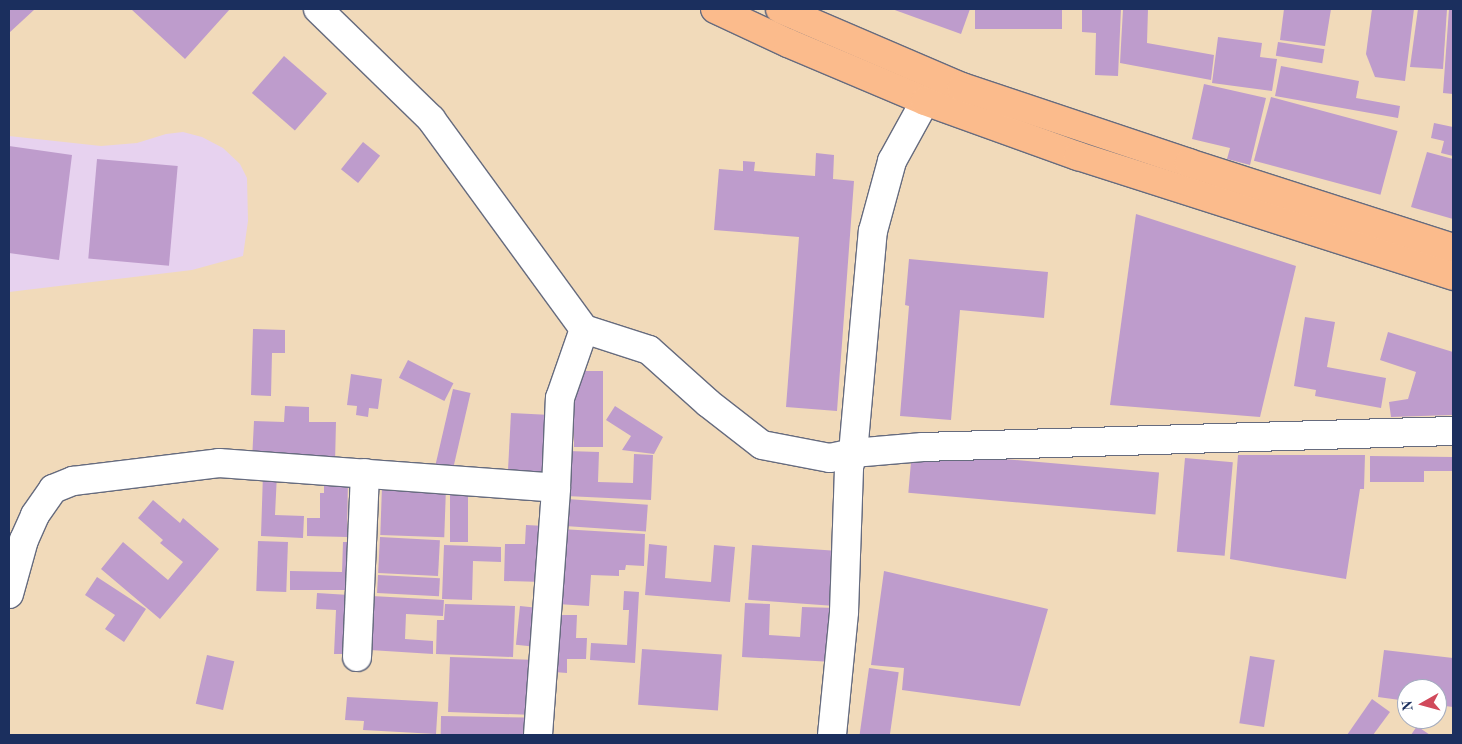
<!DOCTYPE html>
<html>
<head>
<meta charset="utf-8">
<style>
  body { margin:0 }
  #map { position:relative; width:1462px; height:744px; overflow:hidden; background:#f1daba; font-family:"Old Standard TT",serif }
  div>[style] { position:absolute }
  .built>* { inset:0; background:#e7d2ef }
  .building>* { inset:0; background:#be9ccc; transform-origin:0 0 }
  .roads { filter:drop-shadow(1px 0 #666b7e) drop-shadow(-1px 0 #666b7e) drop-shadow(0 1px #666b7e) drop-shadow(0 -1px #666b7e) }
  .minor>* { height:28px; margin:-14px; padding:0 14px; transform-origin:14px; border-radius:14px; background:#fff }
  .major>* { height:28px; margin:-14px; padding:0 14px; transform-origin:14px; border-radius:14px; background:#fbbb8c }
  span { translate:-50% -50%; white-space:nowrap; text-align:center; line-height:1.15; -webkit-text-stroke:4px #fff; paint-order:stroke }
  .frame { position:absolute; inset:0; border:10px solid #1b2f5e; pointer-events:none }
  .north { position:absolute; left:1397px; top:679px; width:50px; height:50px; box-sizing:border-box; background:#fff; border:1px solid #a4acbf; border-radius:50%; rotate:263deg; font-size:14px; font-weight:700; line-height:20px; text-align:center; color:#1b2f5e }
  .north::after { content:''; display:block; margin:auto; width:18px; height:22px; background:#d1495b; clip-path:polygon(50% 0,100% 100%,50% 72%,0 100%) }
</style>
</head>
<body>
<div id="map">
  <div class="built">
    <div style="clip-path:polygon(183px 132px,202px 137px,223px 148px,240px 164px,247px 178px,248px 221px,243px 256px,192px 270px,9px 292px,9px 136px,101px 146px,137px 143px,166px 134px)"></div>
  </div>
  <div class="building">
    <div style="clip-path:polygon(9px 9px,35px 9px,9px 33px)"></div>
    <div style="clip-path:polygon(131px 9px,230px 9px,185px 59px)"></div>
    <div style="clip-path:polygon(892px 9px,970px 9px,961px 34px)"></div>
    <div style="left:975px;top:9px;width:87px;height:20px"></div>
    <div style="clip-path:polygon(1082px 9px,1121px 9px,1118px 76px,1095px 75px,1096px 33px,1082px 32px)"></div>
    <div style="clip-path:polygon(1123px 9px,1148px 9px,1147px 43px,1214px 55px,1211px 80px,1120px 63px)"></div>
    <div style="clip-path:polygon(1284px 9px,1331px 9px,1325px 46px,1280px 40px)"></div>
    <div style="clip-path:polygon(1372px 9px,1414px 9px,1405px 81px,1375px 77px,1366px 54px)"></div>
    <div style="clip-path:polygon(1418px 9px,1447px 9px,1443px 69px,1410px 67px)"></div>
    <div style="clip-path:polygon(1449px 9px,1453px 9px,1453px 94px,1443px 93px)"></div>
    <div style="clip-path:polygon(1218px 37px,1262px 43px,1260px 57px,1277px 59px,1272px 91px,1212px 83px)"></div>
    <div style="left:1278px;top:42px;width:47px;height:14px;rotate:9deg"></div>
    <div style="left:284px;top:56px;width:57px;height:49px;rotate:41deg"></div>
    <div style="clip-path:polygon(1281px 66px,1359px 81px,1356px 98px,1400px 106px,1398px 118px,1275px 96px)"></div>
    <div style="clip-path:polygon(1204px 84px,1266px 98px,1250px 165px,1227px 159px,1230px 148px,1192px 139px)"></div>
    <div style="left:1271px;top:97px;width:131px;height:66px;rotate:15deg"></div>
    <div style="clip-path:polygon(1434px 123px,1453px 127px,1453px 156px,1441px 153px,1444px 141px,1431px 138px)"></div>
    <div style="left:363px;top:142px;width:22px;height:35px;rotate:39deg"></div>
    <div style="clip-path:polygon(9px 146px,72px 155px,59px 260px,9px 253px)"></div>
    <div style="clip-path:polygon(1427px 152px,1453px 159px,1453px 219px,1411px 207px)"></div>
    <div style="clip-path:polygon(816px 153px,834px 155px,833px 179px,854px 181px,837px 411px,786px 407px,799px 237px,714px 230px,719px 169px,743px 171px,743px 161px,755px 162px,754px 171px,815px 176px)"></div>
    <div style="left:97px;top:159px;width:81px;height:100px;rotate:5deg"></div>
    <div style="clip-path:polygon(1136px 214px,1296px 266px,1260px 417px,1110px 405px)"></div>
    <div style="clip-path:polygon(909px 259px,1048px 272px,1044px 318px,960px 310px,951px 420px,900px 416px,909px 306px,905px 305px)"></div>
    <div style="clip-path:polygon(1305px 317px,1335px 322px,1327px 367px,1386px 378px,1381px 408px,1315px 396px,1316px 390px,1294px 386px)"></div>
    <div style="clip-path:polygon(253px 329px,285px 330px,285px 353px,272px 353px,271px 396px,251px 395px)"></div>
    <div style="clip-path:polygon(1388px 332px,1453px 352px,1452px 415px,1391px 417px,1389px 402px,1408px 399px,1416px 372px,1380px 360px)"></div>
    <div style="left:408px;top:360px;width:51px;height:20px;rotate:27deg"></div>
    <div style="left:574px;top:371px;width:29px;height:76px"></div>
    <div style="clip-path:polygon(351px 374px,382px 379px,378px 409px,369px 408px,368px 417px,356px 415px,357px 406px,347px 405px)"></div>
    <div style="left:453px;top:389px;width:18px;height:81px;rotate:13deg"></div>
    <div style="clip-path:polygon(285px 406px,309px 407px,309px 422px,336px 422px,335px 463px,252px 460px,254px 421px,284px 422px)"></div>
    <div style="clip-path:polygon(615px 406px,663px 437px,654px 454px,622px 450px,631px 436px,606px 420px)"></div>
    <div style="left:511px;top:413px;width:35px;height:63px;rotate:3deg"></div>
    <div style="clip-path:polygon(568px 451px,599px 452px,598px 482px,633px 483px,634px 454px,653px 455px,651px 500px,566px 496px)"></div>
    <div style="left:912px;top:451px;width:248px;height:42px;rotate:5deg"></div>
    <div style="clip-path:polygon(1238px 455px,1365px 455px,1364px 489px,1360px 489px,1346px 579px,1230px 559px)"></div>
    <div style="clip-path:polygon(1370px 456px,1453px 457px,1453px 471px,1424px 471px,1424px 482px,1370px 482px)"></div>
    <div style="left:1185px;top:458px;width:48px;height:94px;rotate:5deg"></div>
    <div style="clip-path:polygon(263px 473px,277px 474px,275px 515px,304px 516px,303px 538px,261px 536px)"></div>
    <div style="clip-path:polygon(324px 479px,348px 479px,347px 537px,307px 536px,307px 518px,320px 518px,320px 493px,324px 493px)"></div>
    <div style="left:382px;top:486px;width:64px;height:49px;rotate:2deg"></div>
    <div style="left:450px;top:490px;width:18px;height:52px"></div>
    <div style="left:567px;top:499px;width:81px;height:27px;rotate:4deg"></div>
    <div style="clip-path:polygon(153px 500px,180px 523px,183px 518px,219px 549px,160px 619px,101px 569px,123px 542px,168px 580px,183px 562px,160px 543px,163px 540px,138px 518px)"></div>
    <div style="clip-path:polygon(526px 525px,545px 526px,544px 582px,504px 581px,505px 544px,525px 544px)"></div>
    <div style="clip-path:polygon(561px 529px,645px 534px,644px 566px,626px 565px,625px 570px,619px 570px,619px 576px,591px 575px,589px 606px,557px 604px)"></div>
    <div style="left:380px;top:537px;width:60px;height:36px;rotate:3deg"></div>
    <div style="left:258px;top:541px;width:30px;height:50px;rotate:2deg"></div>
    <div style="clip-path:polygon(343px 542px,354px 542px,354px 590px,290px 590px,290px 571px,342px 572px)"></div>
    <div style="clip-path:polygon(649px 544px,667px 546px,665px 578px,711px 582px,714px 545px,735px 547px,730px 602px,645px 595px)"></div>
    <div style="clip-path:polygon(444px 545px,501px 547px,501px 562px,473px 561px,472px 600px,442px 599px)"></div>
    <div style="left:752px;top:545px;width:87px;height:55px;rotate:4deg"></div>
    <div style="clip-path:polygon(884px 571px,1048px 609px,1020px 706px,902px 690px,904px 668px,871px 665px)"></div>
    <div style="left:378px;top:575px;width:62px;height:18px;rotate:3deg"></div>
    <div style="clip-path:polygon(97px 577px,146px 609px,124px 642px,105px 629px,115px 615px,85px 595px)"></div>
    <div style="clip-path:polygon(624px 591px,639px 592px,635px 663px,590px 660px,591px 643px,627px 645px,629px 610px,623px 610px)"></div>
    <div style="clip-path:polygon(317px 593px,349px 595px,347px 654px,334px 654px,336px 610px,316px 609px)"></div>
    <div style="clip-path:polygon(372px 596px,444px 600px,443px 616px,406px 614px,405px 639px,433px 641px,433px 654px,370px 650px)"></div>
    <div style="clip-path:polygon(745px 603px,770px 604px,769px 635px,800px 637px,802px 607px,836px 608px,833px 662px,742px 657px)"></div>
    <div style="clip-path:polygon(445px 604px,515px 606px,513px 657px,436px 654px,437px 620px,444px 620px)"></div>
    <div style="left:520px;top:606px;width:19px;height:39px;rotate:6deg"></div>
    <div style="clip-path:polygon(555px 615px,577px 615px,576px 638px,587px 638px,586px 659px,567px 659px,567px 673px,554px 672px)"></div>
    <div style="left:642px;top:649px;width:80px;height:56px;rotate:4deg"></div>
    <div style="clip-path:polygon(1384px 650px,1453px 658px,1453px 707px,1437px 705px,1437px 689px,1407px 689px,1407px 701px,1378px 697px)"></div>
    <div style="left:207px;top:655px;width:28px;height:50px;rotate:13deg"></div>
    <div style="left:1250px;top:656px;width:25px;height:68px;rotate:9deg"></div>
    <div style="left:450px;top:657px;width:80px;height:55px;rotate:2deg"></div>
    <div style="left:869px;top:668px;width:30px;height:67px;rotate:8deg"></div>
    <div style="clip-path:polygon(347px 697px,438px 702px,436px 734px,363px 730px,364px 721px,345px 720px)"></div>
    <div style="clip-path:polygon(1372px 699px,1390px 712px,1373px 735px,1347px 735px)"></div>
    <div style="left:441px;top:716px;width:85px;height:19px;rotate:1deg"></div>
    <div style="clip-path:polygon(1417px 726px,1430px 735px,1411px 735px)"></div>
  </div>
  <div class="roads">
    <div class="minor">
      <div style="left:318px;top:9px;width:158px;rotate:44.2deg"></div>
      <div style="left:431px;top:119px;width:260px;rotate:53.9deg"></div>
      <div style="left:584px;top:329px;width:68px;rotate:17.9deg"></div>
      <div style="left:649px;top:350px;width:79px;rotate:41.9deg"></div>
      <div style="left:708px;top:403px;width:68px;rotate:37.9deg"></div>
      <div style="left:762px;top:445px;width:69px;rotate:10.8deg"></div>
      <div style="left:830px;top:458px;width:24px;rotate:-12deg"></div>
      <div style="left:853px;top:453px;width:70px;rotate:-4.9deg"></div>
      <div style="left:923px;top:447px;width:530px;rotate:-1.73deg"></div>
      <div style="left:9px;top:594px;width:56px;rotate:-74.5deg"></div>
      <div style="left:24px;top:540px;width:27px;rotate:-66deg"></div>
      <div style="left:35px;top:515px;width:32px;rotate:-55deg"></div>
      <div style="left:53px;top:489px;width:22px;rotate:-22deg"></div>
      <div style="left:73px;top:481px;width:147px;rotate:-7deg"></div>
      <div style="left:219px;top:463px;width:338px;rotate:4.2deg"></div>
      <div style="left:357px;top:657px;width:184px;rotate:-87.5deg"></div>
      <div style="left:538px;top:735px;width:248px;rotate:-85.8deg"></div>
      <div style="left:556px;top:488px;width:90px;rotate:-87.5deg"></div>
      <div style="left:560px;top:398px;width:73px;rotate:-70.8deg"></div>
      <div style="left:832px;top:735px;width:124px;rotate:-84.4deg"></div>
      <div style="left:844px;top:612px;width:145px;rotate:-88deg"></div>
      <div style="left:849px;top:467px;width:15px;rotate:-74deg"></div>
      <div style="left:853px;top:453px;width:223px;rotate:-84.9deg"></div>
      <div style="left:873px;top:231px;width:73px;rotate:-74.8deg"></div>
      <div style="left:892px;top:161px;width:68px;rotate:-61.2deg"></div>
    </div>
    <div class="major">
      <div style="left:715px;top:9px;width:81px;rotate:25deg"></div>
      <div style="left:788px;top:43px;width:149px;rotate:22.9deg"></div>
      <div style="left:925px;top:101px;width:163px;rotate:19.8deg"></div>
      <div style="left:1078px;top:156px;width:394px;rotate:17.7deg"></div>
      <div style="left:780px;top:9px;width:198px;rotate:23.2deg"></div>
      <div style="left:962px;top:87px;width:239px;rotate:18.5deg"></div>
      <div style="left:1189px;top:163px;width:277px;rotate:17.8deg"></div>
    </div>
  </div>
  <div class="frame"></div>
  <div class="north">N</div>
</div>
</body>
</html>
